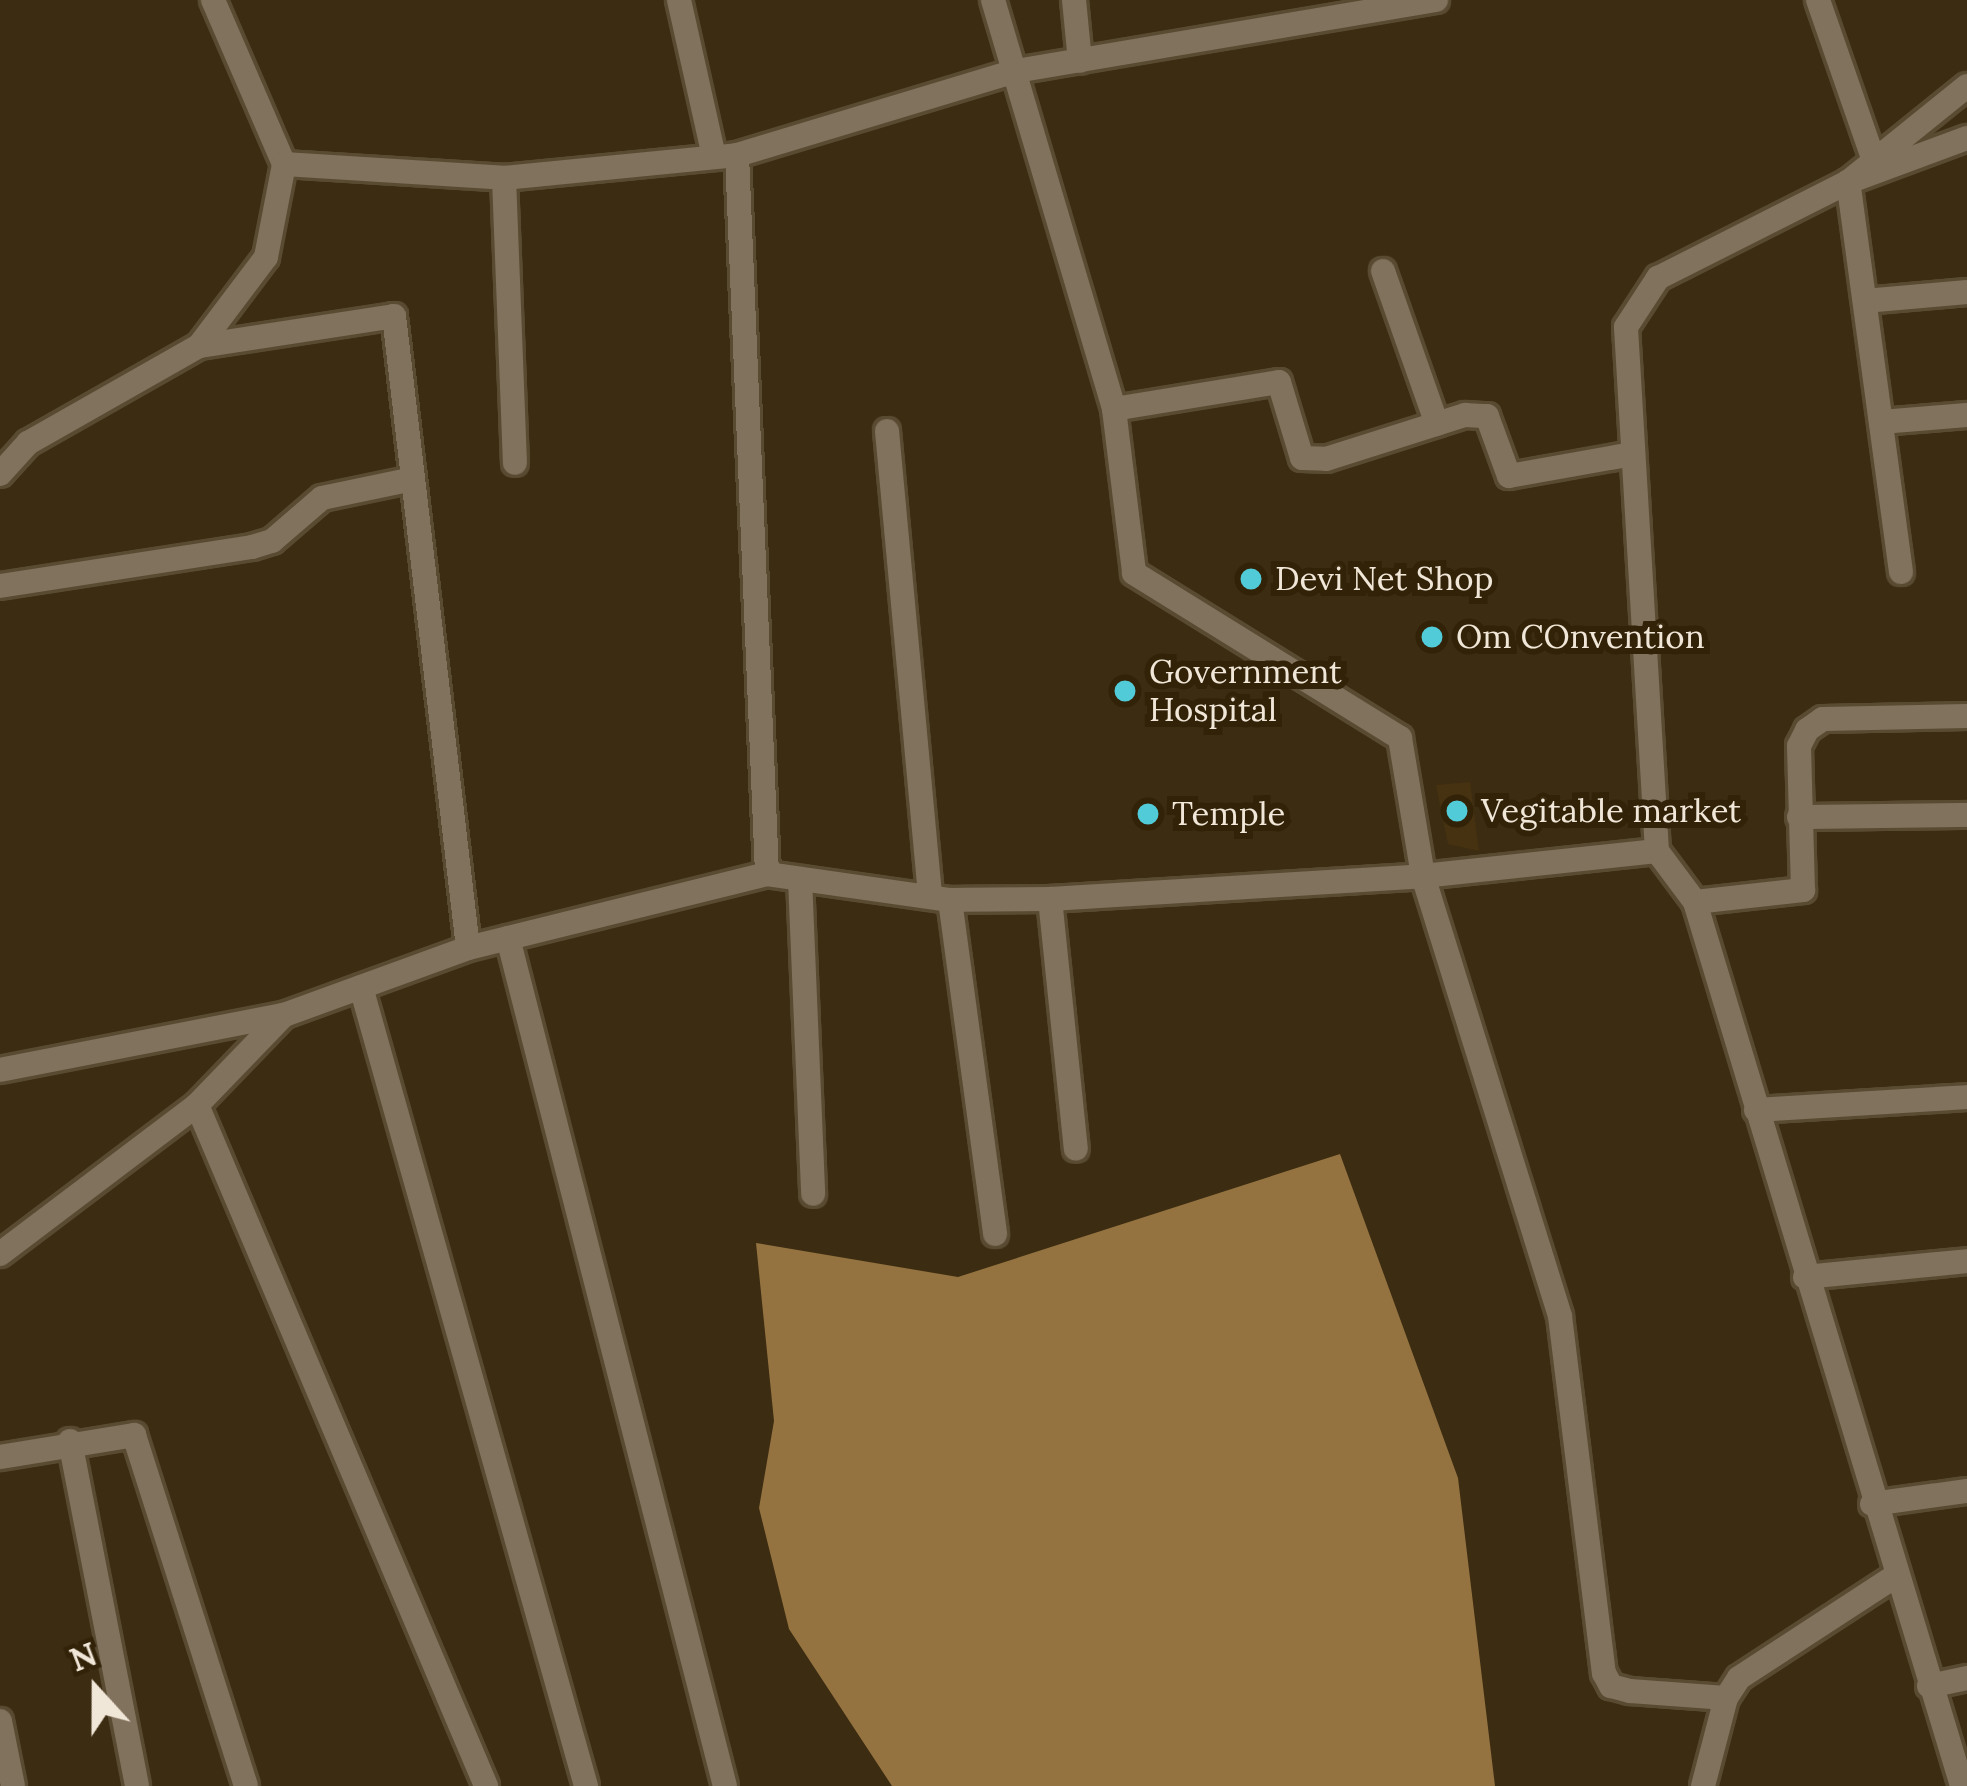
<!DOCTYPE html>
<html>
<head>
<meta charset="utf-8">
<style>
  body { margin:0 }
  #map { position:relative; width:1967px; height:1786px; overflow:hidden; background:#3c2c12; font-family:Lora,serif }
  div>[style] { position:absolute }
  .built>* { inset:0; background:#463211 }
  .water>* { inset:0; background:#947340 }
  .roads { filter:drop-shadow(3px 0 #594a32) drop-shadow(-3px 0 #594a32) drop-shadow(0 3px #594a32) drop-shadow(0 -3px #594a32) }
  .minor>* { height:24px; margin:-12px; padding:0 12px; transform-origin:12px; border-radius:12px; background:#81725d }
  .tertiary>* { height:24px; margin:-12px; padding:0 12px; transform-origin:12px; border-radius:12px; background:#81725d }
  .dots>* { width:33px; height:33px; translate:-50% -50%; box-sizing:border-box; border:6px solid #322208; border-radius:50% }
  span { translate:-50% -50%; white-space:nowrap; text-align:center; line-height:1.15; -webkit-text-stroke:12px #322208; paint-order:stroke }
  .poi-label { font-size:33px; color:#f1e7d8 }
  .left { translate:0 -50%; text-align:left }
  .north { position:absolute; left:36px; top:1630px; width:120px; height:120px; -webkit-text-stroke:9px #322208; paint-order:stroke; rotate:339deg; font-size:33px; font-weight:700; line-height:48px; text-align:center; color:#f1e7d8 }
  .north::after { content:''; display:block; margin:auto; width:42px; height:54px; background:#f1e7d8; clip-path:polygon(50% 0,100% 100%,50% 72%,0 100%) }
</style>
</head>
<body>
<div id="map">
  <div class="built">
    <div style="clip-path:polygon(1470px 782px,1479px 851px,1448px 844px,1436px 785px)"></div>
  </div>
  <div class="water">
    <div style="clip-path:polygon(1340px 1154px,1458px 1478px,1495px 1786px,892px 1786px,789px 1629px,759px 1508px,774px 1421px,756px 1243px,958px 1277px)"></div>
  </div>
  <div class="roads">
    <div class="minor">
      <div style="left:213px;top:0;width:179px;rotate:66.6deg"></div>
      <div style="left:679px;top:0;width:160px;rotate:77.4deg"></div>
      <div style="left:1074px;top:0;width:61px;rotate:84.4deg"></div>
      <div style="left:1818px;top:0;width:174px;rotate:70.8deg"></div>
      <div style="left:737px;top:155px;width:720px;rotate:87.61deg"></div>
      <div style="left:504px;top:178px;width:285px;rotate:87.8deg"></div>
      <div style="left:1383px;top:271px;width:162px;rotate:70.6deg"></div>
      <div style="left:1865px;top:301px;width:102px;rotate:-5deg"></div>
      <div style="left:199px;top:346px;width:197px;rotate:-8.7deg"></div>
      <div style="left:394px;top:316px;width:636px;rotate:83.32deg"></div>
      <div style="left:1114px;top:409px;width:167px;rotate:-9.3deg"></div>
      <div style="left:1279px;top:382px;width:79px;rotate:73.2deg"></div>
      <div style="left:1302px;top:458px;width:24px;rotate:2deg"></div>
      <div style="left:1326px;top:459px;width:146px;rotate:-17.6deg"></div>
      <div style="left:1465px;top:415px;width:22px;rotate:3deg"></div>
      <div style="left:1487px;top:416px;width:64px;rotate:69.9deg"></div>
      <div style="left:1509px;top:476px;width:125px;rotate:-10.1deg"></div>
      <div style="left:1881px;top:422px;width:86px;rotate:-4.7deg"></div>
      <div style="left:887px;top:431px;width:466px;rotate:84.7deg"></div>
      <div style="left:0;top:474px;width:42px;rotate:-47.9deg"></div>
      <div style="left:28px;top:443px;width:197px;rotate:-29.6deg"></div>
      <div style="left:199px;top:346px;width:111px;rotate:-53deg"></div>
      <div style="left:266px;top:257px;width:95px;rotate:-79deg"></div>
      <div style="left:284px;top:164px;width:220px;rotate:3.6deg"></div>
      <div style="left:504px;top:178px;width:234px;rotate:-5.6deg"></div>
      <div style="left:737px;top:155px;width:291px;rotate:-16.8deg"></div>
      <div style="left:1016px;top:71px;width:426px;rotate:-9.6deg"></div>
      <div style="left:1901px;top:572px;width:394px;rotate:-97.7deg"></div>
      <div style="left:1848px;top:182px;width:127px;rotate:-20.3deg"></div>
      <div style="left:0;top:586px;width:255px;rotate:-8.8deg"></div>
      <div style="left:252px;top:547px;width:21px;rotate:-17deg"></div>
      <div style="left:272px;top:541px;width:66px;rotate:-40.7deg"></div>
      <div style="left:322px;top:498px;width:93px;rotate:-11.8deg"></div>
      <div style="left:1799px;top:817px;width:168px;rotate:-0.7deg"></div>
      <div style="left:1657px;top:851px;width:64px;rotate:53.3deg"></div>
      <div style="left:1695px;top:902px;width:923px;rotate:73.19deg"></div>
      <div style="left:1423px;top:876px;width:461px;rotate:72.7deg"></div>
      <div style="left:1560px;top:1316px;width:360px;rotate:83deg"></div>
      <div style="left:1604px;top:1673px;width:15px;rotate:62deg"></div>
      <div style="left:1611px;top:1686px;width:20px;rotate:15deg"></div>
      <div style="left:1630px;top:1691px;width:96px;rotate:4.2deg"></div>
      <div style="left:800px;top:879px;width:315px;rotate:87.6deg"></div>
      <div style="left:1050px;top:899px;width:251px;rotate:84.1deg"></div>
      <div style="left:950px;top:900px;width:337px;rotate:82.3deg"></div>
      <div style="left:1695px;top:902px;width:109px;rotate:-6.3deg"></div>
      <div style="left:1803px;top:890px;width:144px;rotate:-91.6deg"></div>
      <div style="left:1799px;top:746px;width:18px;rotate:-63deg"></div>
      <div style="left:1807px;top:730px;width:19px;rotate:-35deg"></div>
      <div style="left:1823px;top:719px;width:144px;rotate:-1.2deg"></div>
      <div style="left:508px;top:938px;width:875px;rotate:75.65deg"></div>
      <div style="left:361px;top:987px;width:830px;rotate:74.27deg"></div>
      <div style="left:0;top:1070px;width:289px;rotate:-11deg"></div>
      <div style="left:197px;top:1105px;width:740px;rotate:67deg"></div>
      <div style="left:1756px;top:1110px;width:211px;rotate:-3.5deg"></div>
      <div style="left:1805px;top:1277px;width:163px;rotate:-5.6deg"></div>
      <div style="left:70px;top:1441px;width:351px;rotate:79deg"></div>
      <div style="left:0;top:1457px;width:136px;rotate:-9.3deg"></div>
      <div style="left:134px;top:1435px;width:368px;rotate:72.3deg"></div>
      <div style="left:1872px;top:1504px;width:96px;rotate:-7.8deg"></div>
      <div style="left:1929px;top:1686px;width:39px;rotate:-12deg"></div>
      <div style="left:0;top:1721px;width:66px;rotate:78.7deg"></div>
      <div style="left:1703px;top:1786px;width:91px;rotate:-75.4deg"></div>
      <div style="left:1726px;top:1698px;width:24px;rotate:-57deg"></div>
      <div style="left:1739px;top:1678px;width:185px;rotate:-33.1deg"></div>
    </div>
    <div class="tertiary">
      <div style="left:993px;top:0;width:427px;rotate:73.5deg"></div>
      <div style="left:1114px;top:409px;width:165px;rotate:83deg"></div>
      <div style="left:1134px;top:573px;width:313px;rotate:31.8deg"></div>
      <div style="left:1400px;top:738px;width:140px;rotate:80.5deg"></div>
      <div style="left:0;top:1254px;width:247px;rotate:-37.1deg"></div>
      <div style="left:197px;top:1105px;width:125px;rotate:-46deg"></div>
      <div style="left:284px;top:1015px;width:196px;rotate:-20deg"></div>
      <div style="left:468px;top:948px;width:308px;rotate:-13.9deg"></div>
      <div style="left:767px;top:874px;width:185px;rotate:8.1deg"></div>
      <div style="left:950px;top:900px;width:100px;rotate:-0.6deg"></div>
      <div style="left:1050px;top:899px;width:374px;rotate:-3.5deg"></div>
      <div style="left:1423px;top:876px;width:235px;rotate:-6.1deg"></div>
      <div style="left:1657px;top:851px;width:525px;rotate:-93.39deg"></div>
      <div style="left:1626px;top:327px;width:59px;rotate:-56.9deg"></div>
      <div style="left:1658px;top:278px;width:213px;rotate:-26.8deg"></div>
      <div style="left:1848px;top:182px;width:153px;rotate:-38.9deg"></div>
    </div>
  </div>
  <div class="dots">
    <div style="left:1251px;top:579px;background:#52cbd8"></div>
    <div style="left:1432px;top:637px;background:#52cbd8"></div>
    <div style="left:1125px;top:691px;background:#52cbd8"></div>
    <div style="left:1457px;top:811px;background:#52cbd8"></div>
    <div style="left:1148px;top:814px;background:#52cbd8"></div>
  </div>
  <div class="poi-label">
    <span class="left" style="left:1275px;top:579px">Devi Net Shop</span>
    <span class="left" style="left:1456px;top:637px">Om COnvention</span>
    <span class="left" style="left:1149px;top:691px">Government<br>Hospital</span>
    <span class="left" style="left:1481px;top:811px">Vegitable market</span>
    <span class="left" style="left:1172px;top:814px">Temple</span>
  </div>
  <div class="north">N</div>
</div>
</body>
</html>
